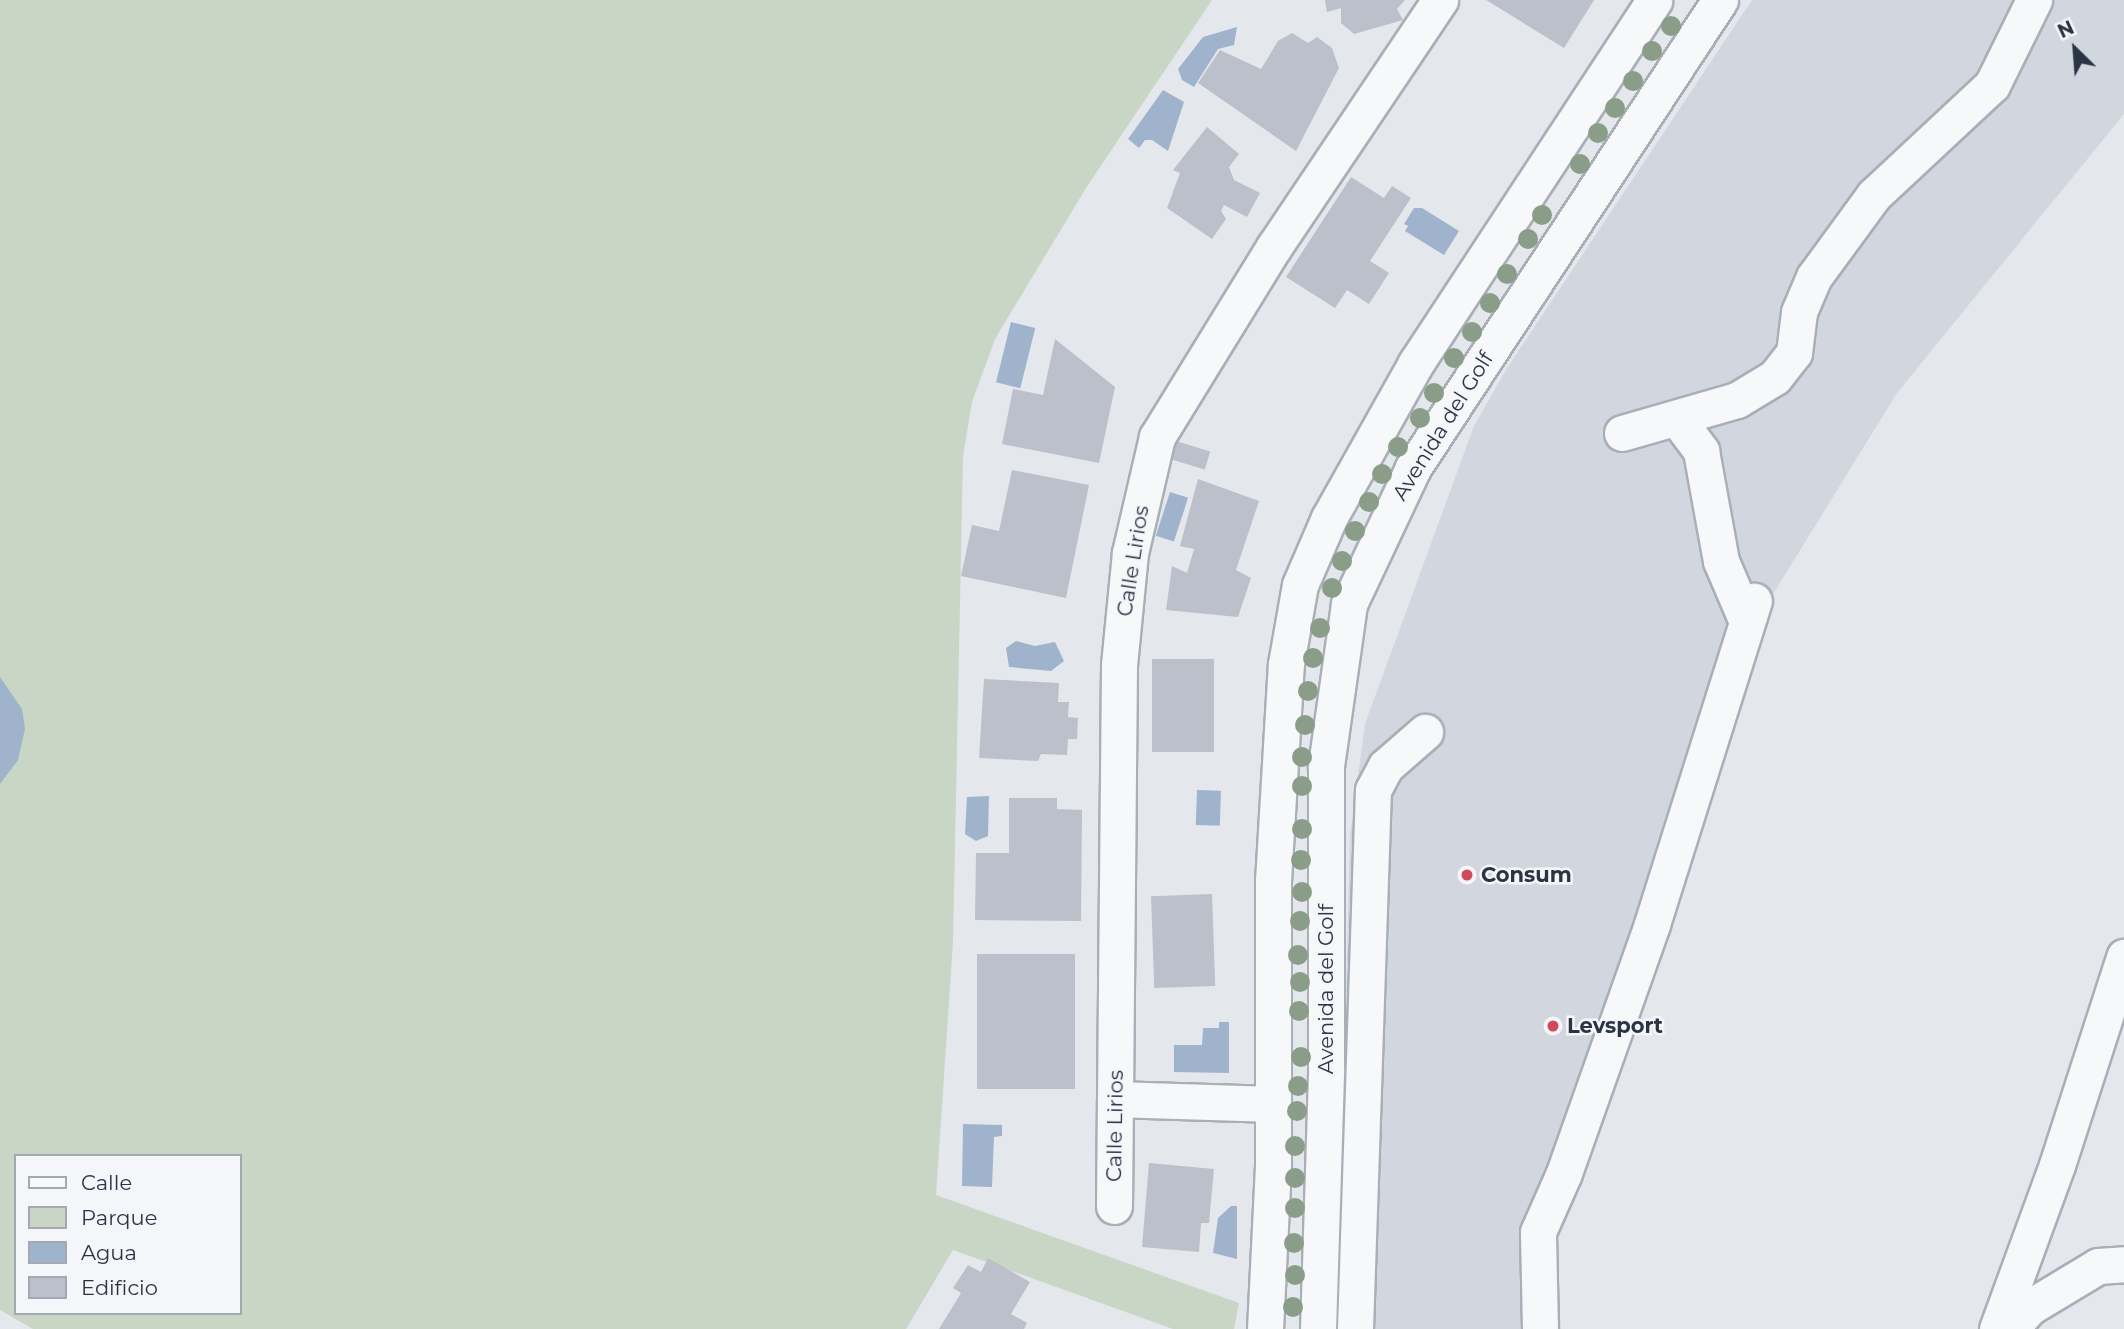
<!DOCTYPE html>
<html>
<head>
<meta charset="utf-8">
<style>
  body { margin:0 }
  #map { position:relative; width:2124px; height:1329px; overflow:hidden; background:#e4e7ec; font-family:Montserrat,sans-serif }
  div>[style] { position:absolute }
  .built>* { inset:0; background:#d2d6de }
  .green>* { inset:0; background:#c9d6c5 }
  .water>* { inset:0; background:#9fb4cc; transform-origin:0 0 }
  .building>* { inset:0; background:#bbc0ca; transform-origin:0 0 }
  .roads { filter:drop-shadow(2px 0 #a9aeb7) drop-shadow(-2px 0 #a9aeb7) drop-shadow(0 2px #a9aeb7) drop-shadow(0 -2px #a9aeb7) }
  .minor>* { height:35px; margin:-17.5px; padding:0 17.5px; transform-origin:17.5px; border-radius:17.5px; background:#f7f8fa }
  .trees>* { width:20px; height:20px; margin:-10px; border-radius:50%; background:#899d89 }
  .dots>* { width:19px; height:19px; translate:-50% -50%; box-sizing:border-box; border:4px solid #f4f6f9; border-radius:50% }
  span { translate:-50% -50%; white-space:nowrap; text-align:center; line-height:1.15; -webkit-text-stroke:5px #f4f6f9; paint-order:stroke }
  .street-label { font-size:21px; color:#2b3445 }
  .poi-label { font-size:21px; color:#2b3445; font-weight:700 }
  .left { translate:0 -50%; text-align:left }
  .legend { position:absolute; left:14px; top:1154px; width:228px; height:161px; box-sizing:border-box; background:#f4f6f9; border:2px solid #a4a8b1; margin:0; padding:9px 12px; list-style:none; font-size:21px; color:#2b3445 }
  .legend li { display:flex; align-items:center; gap:14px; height:35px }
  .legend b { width:35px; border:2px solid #a4a8b1 }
  .north { position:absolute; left:2040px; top:14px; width:70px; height:70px; -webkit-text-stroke:5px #f4f6f9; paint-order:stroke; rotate:335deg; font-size:19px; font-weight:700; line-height:28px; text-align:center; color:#2b3445 }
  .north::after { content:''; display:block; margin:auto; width:24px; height:32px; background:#2b3445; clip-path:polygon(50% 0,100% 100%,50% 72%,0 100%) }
</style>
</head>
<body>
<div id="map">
  <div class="built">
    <div style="clip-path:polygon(1752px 0,2124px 0,2124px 114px,1897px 393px,1773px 594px,1554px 1241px,1561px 1329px,1338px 1329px,1350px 835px,1365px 724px,1474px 426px,1507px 368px)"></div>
  </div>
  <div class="green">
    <div style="clip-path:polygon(evenodd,0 0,1212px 0,1086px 188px,995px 339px,972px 402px,963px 456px,953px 942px,936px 1195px,1239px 1303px,1234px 1329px,1173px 1329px,953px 1250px,906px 1329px,33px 1329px,0 1310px,0 0,16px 1156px,240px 1156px,240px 1313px,16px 1313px,16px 1156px)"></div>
  </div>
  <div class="water">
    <div style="clip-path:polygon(1237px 27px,1234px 45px,1218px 49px,1194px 87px,1182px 80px,1178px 69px,1203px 37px)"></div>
    <div style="clip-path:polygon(1163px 90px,1184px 102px,1168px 151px,1152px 140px,1145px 140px,1139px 148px,1128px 139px)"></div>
    <div style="clip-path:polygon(1414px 208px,1422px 208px,1459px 231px,1444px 255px,1405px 231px,1408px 226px,1404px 224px)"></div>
    <div style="left:1011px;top:322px;width:25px;height:62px;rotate:14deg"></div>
    <div style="left:1170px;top:492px;width:19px;height:46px;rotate:18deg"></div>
    <div style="clip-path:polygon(1016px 641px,1035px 646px,1055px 642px,1064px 661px,1051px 671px,1009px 667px,1006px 648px)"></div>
    <div style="clip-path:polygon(0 677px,22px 709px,25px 729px,18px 760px,0 784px)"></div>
    <div style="left:1197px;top:790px;width:24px;height:35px;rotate:2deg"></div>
    <div style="clip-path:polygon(989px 796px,988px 836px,976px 841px,965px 834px,967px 797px)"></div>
    <div style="clip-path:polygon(1219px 1022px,1229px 1022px,1229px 1073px,1174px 1072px,1174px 1045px,1202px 1045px,1203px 1028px,1219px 1028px)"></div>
    <div style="clip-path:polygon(963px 1124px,1002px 1125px,1002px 1136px,994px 1137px,992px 1187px,962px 1186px)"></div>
    <div style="clip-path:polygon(1231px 1206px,1237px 1206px,1237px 1259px,1213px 1253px,1218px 1218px)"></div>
  </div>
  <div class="building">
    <div style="clip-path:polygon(1325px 0,1405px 0,1397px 9px,1403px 20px,1354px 34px,1341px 23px,1341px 8px,1327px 12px)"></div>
    <div style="clip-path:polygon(1486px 0,1594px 0,1564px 48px)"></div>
    <div style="clip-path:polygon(1292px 33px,1308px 43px,1317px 37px,1332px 48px,1339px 68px,1296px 151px,1198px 83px,1220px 50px,1261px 69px,1278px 41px)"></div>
    <div style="clip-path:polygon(1207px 127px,1239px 154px,1229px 167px,1234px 180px,1260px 193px,1247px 217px,1224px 205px,1221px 211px,1226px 219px,1212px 239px,1167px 208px,1180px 173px,1173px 170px)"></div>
    <div style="clip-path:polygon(1351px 177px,1384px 198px,1392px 186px,1411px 198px,1370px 261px,1389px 273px,1369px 304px,1347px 290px,1335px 308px,1286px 277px)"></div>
    <div style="clip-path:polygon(1055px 339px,1115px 387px,1099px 463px,1002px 444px,1013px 389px,1043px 395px)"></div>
    <div style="left:1173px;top:440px;width:39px;height:19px;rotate:17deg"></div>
    <div style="clip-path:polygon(1012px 470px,1089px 485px,1066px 598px,961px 576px,972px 525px,999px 531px)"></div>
    <div style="clip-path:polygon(1198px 479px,1259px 501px,1236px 570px,1251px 578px,1238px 617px,1166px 610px,1172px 566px,1187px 573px,1194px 549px,1180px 546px)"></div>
    <div style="left:1214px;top:659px;width:93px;height:62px;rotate:90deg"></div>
    <div style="clip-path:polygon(984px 679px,1059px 683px,1058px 702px,1069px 702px,1068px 717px,1078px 718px,1077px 739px,1068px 739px,1067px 755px,1041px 754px,1038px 761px,979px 758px)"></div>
    <div style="clip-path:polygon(1009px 798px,1057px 798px,1057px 809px,1082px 810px,1081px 921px,975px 920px,976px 853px,1009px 853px)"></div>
    <div style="left:1212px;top:894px;width:92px;height:61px;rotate:88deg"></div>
    <div style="left:977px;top:954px;width:98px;height:135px"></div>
    <div style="clip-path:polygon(1149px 1163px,1214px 1169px,1209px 1223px,1201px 1223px,1199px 1252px,1142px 1247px)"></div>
    <div style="clip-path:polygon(988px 1258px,1030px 1282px,1011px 1314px,1027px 1323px,1024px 1329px,939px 1329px,961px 1293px,953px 1288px,968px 1265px,981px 1272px)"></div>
  </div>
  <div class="roads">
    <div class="minor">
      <div style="left:1678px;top:420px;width:39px;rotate:53deg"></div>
      <div style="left:1701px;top:451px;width:112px;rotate:79.7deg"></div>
      <div style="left:1721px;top:561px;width:66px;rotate:66.9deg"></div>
      <div style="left:1622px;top:433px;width:120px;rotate:-16deg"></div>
      <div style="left:1737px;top:400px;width:44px;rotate:-31.2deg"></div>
      <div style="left:1775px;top:377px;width:31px;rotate:-52deg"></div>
      <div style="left:1794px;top:353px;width:41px;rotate:-83deg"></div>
      <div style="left:1799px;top:312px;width:38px;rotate:-67deg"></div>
      <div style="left:1814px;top:277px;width:102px;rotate:-53.8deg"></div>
      <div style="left:1874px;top:195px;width:161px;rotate:-43deg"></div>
      <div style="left:1992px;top:85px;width:95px;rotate:-63.7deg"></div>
      <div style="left:1115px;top:1099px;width:158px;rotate:1.8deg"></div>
      <div style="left:1114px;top:1206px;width:541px;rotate:-89.47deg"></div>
      <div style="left:1119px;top:665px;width:113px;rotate:-84.4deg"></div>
      <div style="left:1130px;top:553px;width:119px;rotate:-76.9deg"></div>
      <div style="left:1157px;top:437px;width:223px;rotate:-58.4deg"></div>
      <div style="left:1274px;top:247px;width:298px;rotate:-56.1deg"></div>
      <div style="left:1265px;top:1329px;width:166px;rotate:-87.2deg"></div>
      <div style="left:1273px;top:1163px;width:282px;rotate:-90deg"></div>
      <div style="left:1273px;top:881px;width:217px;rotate:-86.6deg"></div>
      <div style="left:1286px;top:664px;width:80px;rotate:-80deg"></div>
      <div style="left:1300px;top:585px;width:73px;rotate:-66.6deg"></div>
      <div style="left:1329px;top:518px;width:178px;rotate:-60.7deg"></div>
      <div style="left:1416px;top:363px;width:434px;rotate:-56.7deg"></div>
      <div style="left:1318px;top:1329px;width:260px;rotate:-88.2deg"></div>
      <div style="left:1326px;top:1069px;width:303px;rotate:-90deg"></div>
      <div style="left:1326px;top:766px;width:164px;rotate:-81.9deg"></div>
      <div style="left:1349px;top:604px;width:150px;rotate:-64.8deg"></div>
      <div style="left:1413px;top:468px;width:560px;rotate:-56.74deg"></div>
      <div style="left:1355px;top:1329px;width:539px;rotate:-88.09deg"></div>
      <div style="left:1373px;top:790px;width:27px;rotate:-62deg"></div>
      <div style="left:1386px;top:766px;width:52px;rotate:-41.1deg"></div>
      <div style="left:1540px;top:1329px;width:97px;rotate:-91.2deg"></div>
      <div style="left:1538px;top:1232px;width:64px;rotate:-66.2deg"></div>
      <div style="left:1564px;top:1173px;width:264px;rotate:-70.5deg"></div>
      <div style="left:1652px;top:924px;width:339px;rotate:-72.5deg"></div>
      <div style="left:1997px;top:1329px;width:175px;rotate:-69.9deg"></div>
      <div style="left:2057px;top:1165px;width:219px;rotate:-72.1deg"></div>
      <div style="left:2010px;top:1329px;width:30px;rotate:-48deg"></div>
      <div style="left:2030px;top:1307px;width:79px;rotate:-31.1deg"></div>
      <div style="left:2098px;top:1266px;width:26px;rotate:-4deg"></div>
    </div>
  </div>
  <div class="trees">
    <div style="left:1671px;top:26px"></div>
    <div style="left:1652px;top:51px"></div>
    <div style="left:1633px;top:81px"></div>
    <div style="left:1615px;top:108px"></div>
    <div style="left:1598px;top:133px"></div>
    <div style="left:1580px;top:164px"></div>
    <div style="left:1542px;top:215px"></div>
    <div style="left:1528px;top:239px"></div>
    <div style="left:1507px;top:274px"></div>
    <div style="left:1490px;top:303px"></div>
    <div style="left:1472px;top:332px"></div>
    <div style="left:1454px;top:358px"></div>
    <div style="left:1434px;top:393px"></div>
    <div style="left:1420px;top:418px"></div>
    <div style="left:1398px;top:447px"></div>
    <div style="left:1382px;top:474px"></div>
    <div style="left:1369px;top:502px"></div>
    <div style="left:1355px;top:531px"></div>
    <div style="left:1342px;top:561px"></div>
    <div style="left:1332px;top:588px"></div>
    <div style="left:1320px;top:628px"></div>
    <div style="left:1313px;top:658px"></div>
    <div style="left:1308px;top:691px"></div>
    <div style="left:1305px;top:725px"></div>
    <div style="left:1302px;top:757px"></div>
    <div style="left:1302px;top:786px"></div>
    <div style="left:1302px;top:829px"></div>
    <div style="left:1301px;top:860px"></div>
    <div style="left:1302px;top:892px"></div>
    <div style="left:1300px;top:921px"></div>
    <div style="left:1298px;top:955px"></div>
    <div style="left:1300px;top:982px"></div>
    <div style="left:1299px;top:1011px"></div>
    <div style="left:1301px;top:1057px"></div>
    <div style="left:1298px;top:1086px"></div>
    <div style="left:1297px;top:1111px"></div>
    <div style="left:1295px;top:1146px"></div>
    <div style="left:1295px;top:1178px"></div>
    <div style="left:1295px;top:1208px"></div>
    <div style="left:1294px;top:1243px"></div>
    <div style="left:1295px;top:1275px"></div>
    <div style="left:1293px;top:1307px"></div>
  </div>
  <div class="dots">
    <div style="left:1467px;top:875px;background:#d1495b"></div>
    <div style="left:1553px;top:1026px;background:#d1495b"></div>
  </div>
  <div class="street-label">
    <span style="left:1443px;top:426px;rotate:-58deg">Avenida del Golf</span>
    <span style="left:1133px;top:561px;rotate:-81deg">Calle Lirios</span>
    <span style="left:1326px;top:989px;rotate:-90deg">Avenida del Golf</span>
    <span style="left:1115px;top:1126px;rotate:-89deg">Calle Lirios</span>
  </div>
  <div class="poi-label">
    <span class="left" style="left:1481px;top:875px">Consum</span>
    <span class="left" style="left:1567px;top:1026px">Levsport</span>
  </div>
  <ul class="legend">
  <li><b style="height:9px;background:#f7f8fa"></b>Calle</li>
  <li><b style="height:19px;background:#c9d6c5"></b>Parque</li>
  <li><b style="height:19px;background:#9fb4cc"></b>Agua</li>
  <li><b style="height:19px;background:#bbc0ca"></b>Edificio</li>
  </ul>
  <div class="north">N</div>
</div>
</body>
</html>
